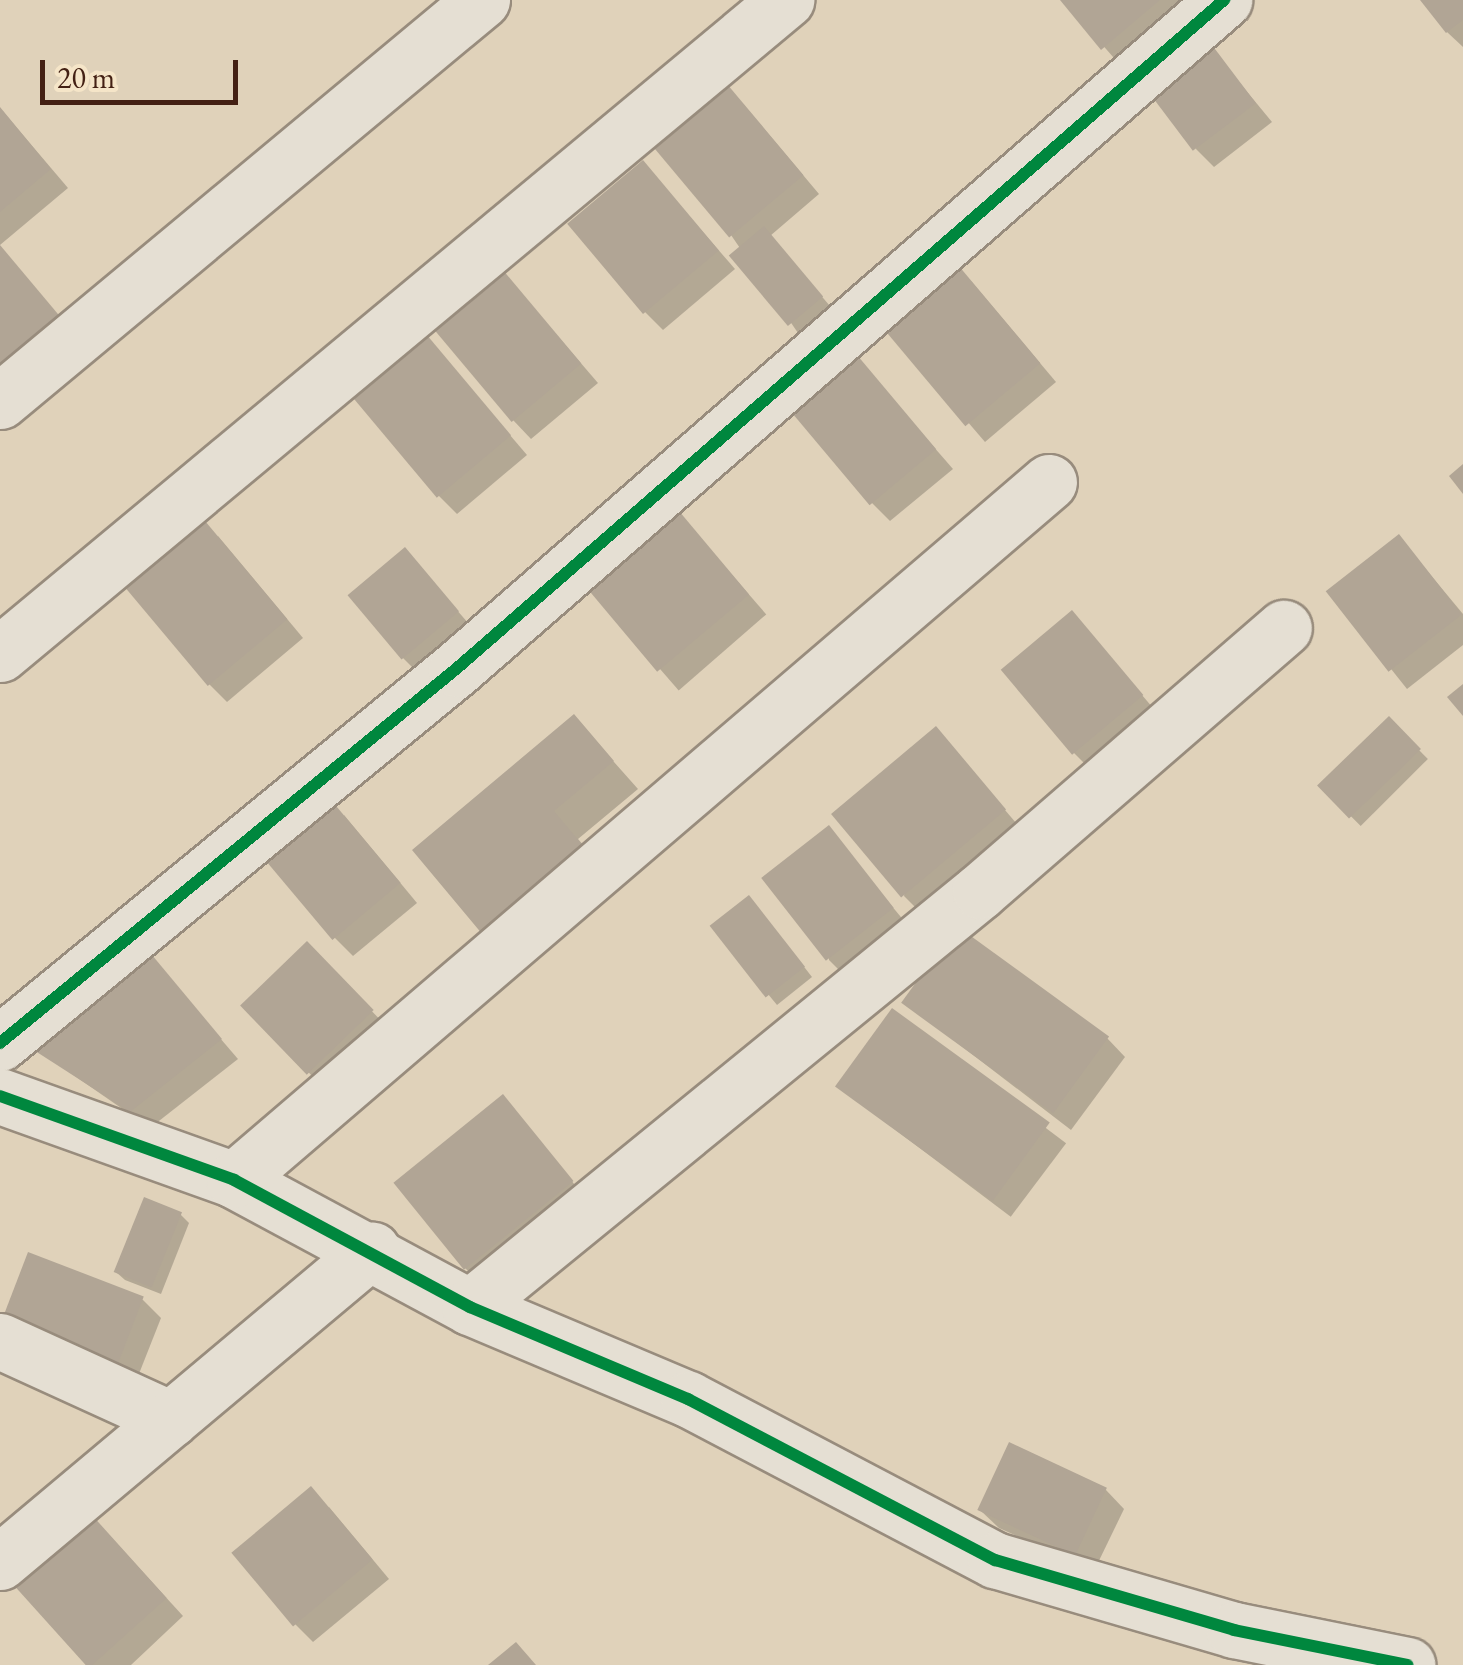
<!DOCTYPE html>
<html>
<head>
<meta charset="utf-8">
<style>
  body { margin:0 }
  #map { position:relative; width:1463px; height:1665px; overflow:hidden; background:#e0d2ba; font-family:"EB Garamond",serif }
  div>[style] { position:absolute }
  .shadow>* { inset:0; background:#0003; transform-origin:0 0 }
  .building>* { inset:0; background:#b1a595; transform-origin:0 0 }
  .roads { filter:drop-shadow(2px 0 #988c7d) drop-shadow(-2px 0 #988c7d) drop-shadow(0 2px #988c7d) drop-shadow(0 -2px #988c7d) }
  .minor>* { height:55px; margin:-27.5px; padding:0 27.5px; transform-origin:27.5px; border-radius:27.5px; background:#e5dfd3 }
  .cycleway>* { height:12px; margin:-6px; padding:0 6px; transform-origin:6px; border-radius:6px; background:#00873e }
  span { translate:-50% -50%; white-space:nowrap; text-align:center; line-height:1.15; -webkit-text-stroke:10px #f5e5c8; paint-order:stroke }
  .scale { position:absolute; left:40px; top:60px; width:198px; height:45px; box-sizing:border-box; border:5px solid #442114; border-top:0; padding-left:12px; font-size:30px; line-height:35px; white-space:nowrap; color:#442114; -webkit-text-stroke:8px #f5e5c8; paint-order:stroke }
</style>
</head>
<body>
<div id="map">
  <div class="shadow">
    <div style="clip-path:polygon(1063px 0,1190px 0,1121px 66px)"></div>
    <div style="clip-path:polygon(1423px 0,1463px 0,1463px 47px,1447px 32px)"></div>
    <div style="clip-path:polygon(1211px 48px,1272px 122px,1214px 167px,1196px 149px)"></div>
    <div style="clip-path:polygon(744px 105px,819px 194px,770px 236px,830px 306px,798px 333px,731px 235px)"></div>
    <div style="clip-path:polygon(0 108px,68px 188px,0 245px)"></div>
    <div style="clip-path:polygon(643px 163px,735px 269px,663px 330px,645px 312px)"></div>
    <div style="clip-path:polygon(492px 260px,598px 383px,531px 439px,513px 420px)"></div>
    <div style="clip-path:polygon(971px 281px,1056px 382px,985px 442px,882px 322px)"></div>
    <div style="clip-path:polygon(416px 325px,527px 455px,457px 514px,439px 496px)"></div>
    <div style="clip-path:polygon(852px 353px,953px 469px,890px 521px,872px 503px)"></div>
    <div style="left:679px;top:514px;width:133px;height:116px;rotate:49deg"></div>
    <div style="clip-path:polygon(218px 536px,303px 638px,227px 702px,209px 684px)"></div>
    <div style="clip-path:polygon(1399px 537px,1463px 614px,1463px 645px,1407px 689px,1329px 591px)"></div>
    <div style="clip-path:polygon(405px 550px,475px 631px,421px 676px,403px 658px)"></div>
    <div style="clip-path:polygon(1072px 613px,1159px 715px,1092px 771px,1074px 753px)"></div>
    <div style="clip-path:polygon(574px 717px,638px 789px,578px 839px,615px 882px,415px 850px)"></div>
    <div style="left:1389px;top:720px;width:55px;height:95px;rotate:45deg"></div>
    <div style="clip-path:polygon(936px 729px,1022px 830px,922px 914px,904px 896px)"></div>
    <div style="clip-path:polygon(344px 815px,417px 903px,353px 956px,335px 938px)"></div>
    <div style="clip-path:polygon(828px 829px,910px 928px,847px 978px,829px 960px)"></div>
    <div style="clip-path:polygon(757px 907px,812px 977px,777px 1005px,713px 927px)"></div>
    <div style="left:307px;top:944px;width:119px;height:88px;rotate:46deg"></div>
    <div style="clip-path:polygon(147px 953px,238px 1059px,150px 1128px,33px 1047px)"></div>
    <div style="clip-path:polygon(904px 1002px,1107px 1038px,1125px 1057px,1071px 1130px)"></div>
    <div style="left:892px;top:1012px;width:218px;height:92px;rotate:37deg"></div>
    <div style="clip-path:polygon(503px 1098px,589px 1202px,483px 1286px,465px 1268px)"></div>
    <div style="clip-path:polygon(180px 1214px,189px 1223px,161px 1294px,125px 1280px,116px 1272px)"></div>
    <div style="clip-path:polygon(29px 1255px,143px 1300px,161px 1318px,131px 1394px)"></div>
    <div style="clip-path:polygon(1106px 1490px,1124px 1509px,1094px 1571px,999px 1528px,980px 1510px)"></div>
    <div style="clip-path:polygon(329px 1507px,389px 1579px,313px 1642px,295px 1624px)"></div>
    <div style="clip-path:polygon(109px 1535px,183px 1616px,131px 1665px,91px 1665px,18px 1586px)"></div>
  </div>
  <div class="building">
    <div style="clip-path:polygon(1060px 0,1160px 0,1101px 50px)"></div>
    <div style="clip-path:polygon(1420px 0,1463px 0,1463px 20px,1446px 33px)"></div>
    <div style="left:1212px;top:45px;width:73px;height:79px;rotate:53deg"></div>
    <div style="left:727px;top:84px;width:119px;height:97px;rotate:50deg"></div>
    <div style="clip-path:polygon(0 107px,51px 169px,0 212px)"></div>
    <div style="left:643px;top:160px;width:118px;height:99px;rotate:50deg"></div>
    <div style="left:764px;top:226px;width:92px;height:46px;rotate:50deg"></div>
    <div style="clip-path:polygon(0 245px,68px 326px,0 367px)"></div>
    <div style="left:492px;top:257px;width:139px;height:91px;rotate:50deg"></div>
    <div style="left:953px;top:259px;width:136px;height:98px;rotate:50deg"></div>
    <div style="left:416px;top:322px;width:148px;height:97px;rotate:50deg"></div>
    <div style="left:852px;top:349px;width:131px;height:87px;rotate:50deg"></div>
    <div style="clip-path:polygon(1463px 464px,1463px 494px,1449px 476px)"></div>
    <div style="left:679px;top:511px;width:109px;height:120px;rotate:50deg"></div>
    <div style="left:200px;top:515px;width:136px;height:104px;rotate:50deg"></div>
    <div style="left:1399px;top:534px;width:102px;height:93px;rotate:52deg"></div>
    <div style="left:405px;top:547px;width:84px;height:75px;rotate:50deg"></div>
    <div style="left:1072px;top:610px;width:111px;height:93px;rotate:50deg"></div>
    <div style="clip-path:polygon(1463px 684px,1463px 716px,1447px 697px)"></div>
    <div style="clip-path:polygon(574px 714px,614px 761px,554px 811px,591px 855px,488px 941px,412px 850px)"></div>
    <div style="left:1389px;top:716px;width:46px;height:100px;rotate:46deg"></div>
    <div style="left:936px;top:726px;width:109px;height:137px;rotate:50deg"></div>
    <div style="left:326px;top:794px;width:116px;height:89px;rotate:50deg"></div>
    <div style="left:829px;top:825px;width:105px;height:86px;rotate:52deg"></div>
    <div style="left:749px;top:895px;width:91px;height:50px;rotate:52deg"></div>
    <div style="left:957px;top:926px;width:188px;height:95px;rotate:36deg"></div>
    <div style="left:307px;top:941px;width:96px;height:93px;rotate:46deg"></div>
    <div style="clip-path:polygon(147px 949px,222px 1039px,130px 1112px,29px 1047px)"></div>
    <div style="left:892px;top:1008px;width:195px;height:97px;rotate:36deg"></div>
    <div style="left:503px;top:1094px;width:112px;height:141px;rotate:51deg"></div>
    <div style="left:144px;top:1197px;width:41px;height:81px;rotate:22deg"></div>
    <div style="left:28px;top:1252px;width:124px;height:75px;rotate:21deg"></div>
    <div style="left:1009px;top:1442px;width:108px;height:75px;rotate:25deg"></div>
    <div style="left:311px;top:1486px;width:96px;height:104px;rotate:50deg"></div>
    <div style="left:91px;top:1514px;width:113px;height:105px;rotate:48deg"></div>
    <div style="clip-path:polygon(516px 1642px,536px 1665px,488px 1665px)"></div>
  </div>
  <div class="roads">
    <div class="minor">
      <div style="left:0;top:401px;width:627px;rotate:-39.76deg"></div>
      <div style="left:0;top:654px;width:1023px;rotate:-39.76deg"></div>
      <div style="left:0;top:1043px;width:590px;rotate:-39.36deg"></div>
      <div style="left:456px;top:669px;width:1019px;rotate:-41.06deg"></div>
      <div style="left:0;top:1096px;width:249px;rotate:19.7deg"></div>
      <div style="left:234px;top:1180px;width:268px;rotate:28.3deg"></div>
      <div style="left:470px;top:1307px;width:237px;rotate:22.9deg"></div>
      <div style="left:688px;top:1399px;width:347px;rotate:27.7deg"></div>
      <div style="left:995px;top:1560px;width:249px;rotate:16.3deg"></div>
      <div style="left:1234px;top:1630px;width:177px;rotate:11.4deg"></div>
      <div style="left:234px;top:1180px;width:1073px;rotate:-40.58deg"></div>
      <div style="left:470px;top:1307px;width:658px;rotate:-39.2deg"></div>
      <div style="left:980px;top:891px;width:402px;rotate:-40.9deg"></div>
      <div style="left:0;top:1341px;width:188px;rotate:24.5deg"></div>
      <div style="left:0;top:1562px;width:486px;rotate:-40deg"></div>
    </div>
  </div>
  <div class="cycleway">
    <div style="left:0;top:1043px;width:590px;rotate:-39.36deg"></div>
    <div style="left:456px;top:669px;width:1019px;rotate:-41.06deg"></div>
    <div style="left:0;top:1096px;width:249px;rotate:19.7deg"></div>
    <div style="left:234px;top:1180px;width:268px;rotate:28.3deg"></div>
    <div style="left:470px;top:1307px;width:237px;rotate:22.9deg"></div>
    <div style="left:688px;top:1399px;width:347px;rotate:27.7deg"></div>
    <div style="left:995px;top:1560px;width:249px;rotate:16.3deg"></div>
    <div style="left:1234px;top:1630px;width:177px;rotate:11.4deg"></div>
  </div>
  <div class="scale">20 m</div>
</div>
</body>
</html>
